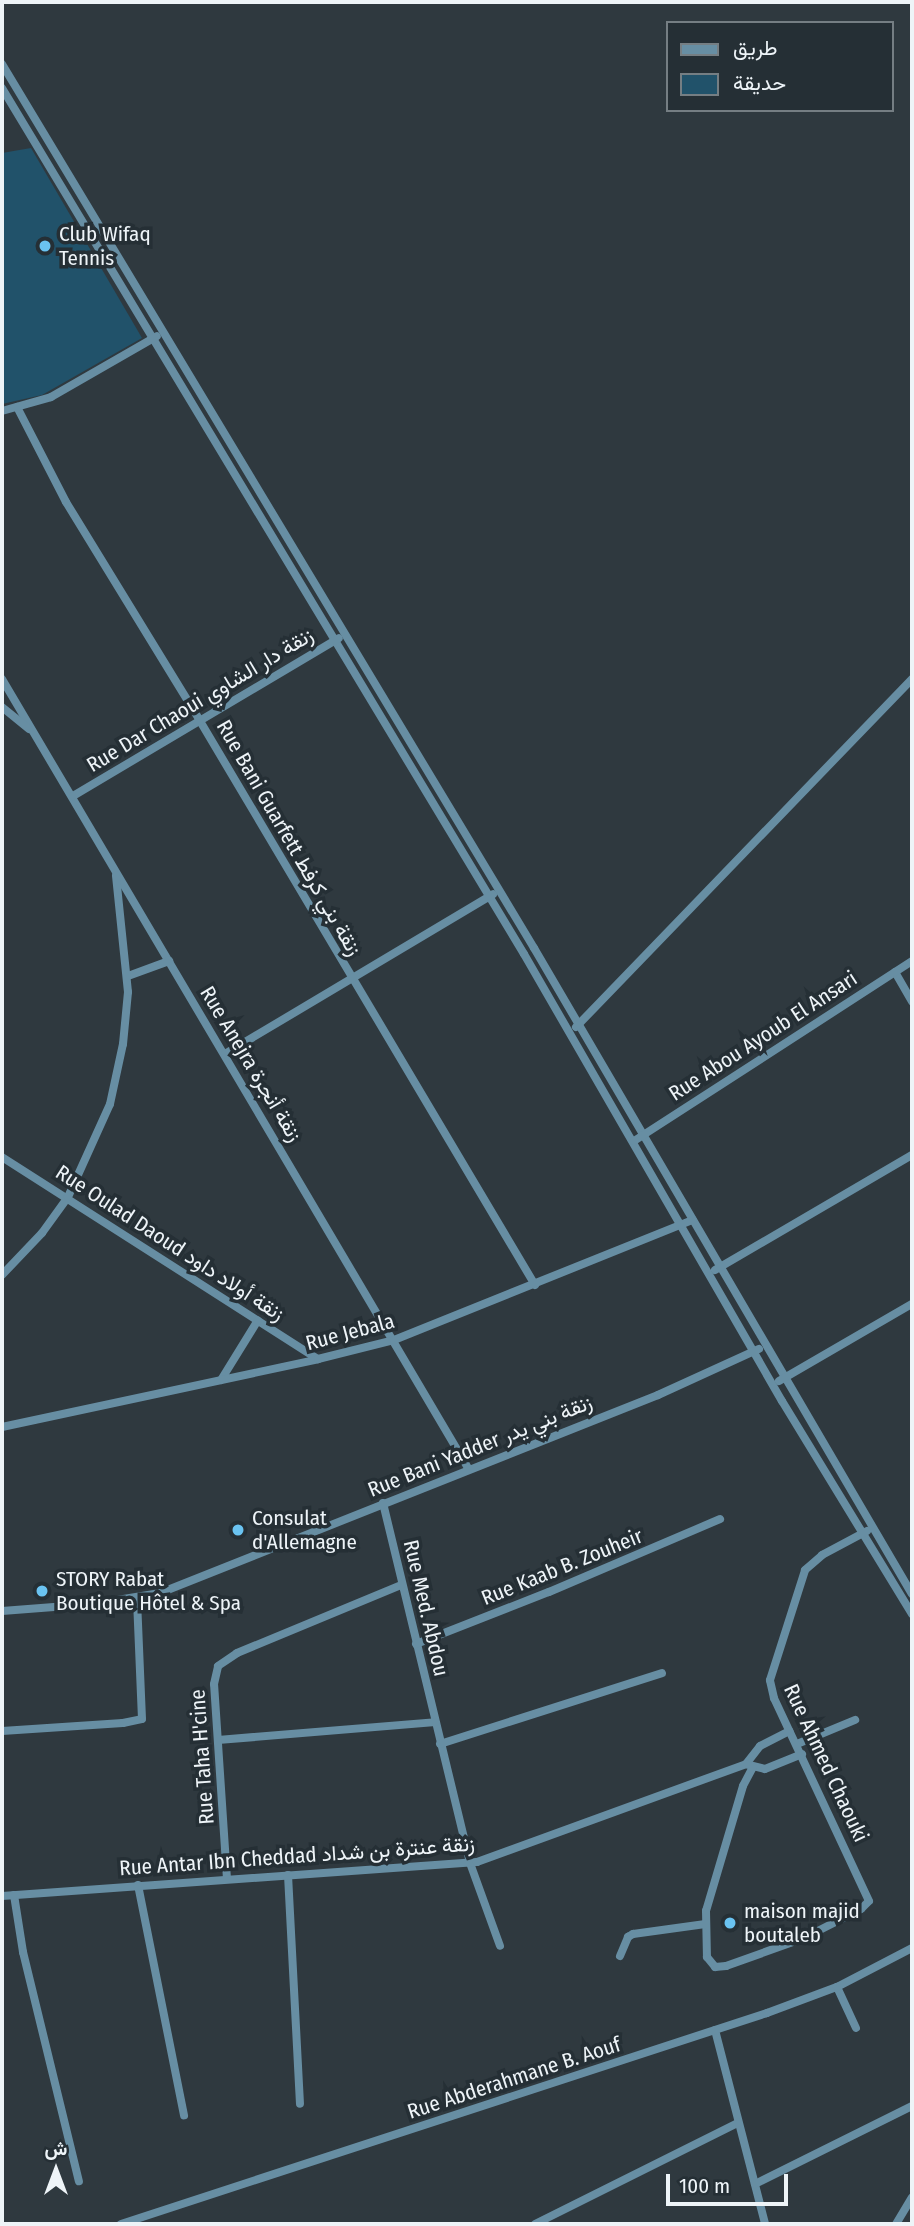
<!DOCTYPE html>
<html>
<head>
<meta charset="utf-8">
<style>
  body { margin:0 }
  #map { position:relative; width:914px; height:2226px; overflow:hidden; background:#2f393f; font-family:"Fira Sans Condensed",Vazirmatn,sans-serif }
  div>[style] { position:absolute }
  .green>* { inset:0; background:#21526a }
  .minor>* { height:8px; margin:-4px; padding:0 4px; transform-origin:4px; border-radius:4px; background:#678ea3 }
  .dots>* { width:19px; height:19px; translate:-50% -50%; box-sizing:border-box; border:4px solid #252f35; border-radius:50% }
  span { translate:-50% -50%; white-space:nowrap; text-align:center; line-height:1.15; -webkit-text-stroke:7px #252f35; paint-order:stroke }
  .poi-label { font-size:21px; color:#eef4f8 }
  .left { translate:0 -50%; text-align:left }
  .street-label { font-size:21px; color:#eef4f8 }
  .frame { position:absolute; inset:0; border:4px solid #eef4f8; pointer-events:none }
  .legend { position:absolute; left:666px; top:21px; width:228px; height:91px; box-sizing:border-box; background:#252f35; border:2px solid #757e83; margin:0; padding:9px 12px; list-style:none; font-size:21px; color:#eef4f8 }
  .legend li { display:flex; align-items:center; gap:14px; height:35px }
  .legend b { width:35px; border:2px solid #757e83 }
  .north { position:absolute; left:21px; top:2135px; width:70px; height:70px; -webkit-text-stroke:5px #252f35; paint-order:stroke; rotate:0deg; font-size:19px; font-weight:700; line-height:28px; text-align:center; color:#eef4f8 }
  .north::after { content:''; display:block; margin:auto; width:24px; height:32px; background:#eef4f8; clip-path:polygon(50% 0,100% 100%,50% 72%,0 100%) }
  .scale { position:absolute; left:666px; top:2174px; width:122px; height:32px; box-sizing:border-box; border:4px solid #eef4f8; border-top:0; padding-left:9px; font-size:21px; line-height:24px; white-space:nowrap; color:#eef4f8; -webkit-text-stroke:5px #252f35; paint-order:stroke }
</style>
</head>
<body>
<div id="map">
  <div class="green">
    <div style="clip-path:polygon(31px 148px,142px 338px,42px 395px,2px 404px,2px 153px)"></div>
  </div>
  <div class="minor">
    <div style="left:2px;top:64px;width:1032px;rotate:58.96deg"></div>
    <div style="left:534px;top:948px;width:748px;rotate:59.67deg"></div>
    <div style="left:2px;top:88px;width:1011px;rotate:58.92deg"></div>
    <div style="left:524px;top:954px;width:516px;rotate:60.01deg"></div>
    <div style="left:782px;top:1401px;width:250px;rotate:58.6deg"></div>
    <div style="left:17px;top:407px;width:107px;rotate:62.7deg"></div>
    <div style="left:66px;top:502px;width:257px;rotate:58.5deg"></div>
    <div style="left:200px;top:721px;width:656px;rotate:59.29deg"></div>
    <div style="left:2px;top:411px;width:51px;rotate:-15.9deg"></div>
    <div style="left:51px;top:397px;width:122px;rotate:-29.9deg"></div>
    <div style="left:2px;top:679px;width:916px;rotate:59.43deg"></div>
    <div style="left:2px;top:707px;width:35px;rotate:39deg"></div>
    <div style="left:73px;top:796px;width:309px;rotate:-30.7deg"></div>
    <div style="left:895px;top:972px;width:34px;rotate:60deg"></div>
    <div style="left:128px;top:976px;width:44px;rotate:-20.1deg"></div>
    <div style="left:576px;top:1027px;width:484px;rotate:-46deg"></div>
    <div style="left:225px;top:1054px;width:312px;rotate:-30.8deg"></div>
    <div style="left:634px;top:1141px;width:331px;rotate:-32.9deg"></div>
    <div style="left:2px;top:1157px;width:375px;rotate:32.6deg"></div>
    <div style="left:715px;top:1270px;width:228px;rotate:-30.3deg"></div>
    <div style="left:2px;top:1275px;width:58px;rotate:-46.4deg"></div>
    <div style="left:42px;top:1233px;width:44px;rotate:-54.2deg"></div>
    <div style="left:68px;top:1197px;width:102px;rotate:-65.7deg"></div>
    <div style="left:110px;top:1104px;width:61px;rotate:-77.8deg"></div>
    <div style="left:123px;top:1044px;width:52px;rotate:-84.5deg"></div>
    <div style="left:128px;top:992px;width:117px;rotate:-95.9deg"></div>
    <div style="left:221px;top:1380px;width:70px;rotate:-58.3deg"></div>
    <div style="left:779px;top:1381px;width:154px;rotate:-30.1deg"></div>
    <div style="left:2px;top:1427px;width:323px;rotate:-12.1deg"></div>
    <div style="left:318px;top:1359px;width:78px;rotate:-14deg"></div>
    <div style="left:394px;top:1340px;width:322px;rotate:-21.9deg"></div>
    <div style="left:383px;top:1503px;width:370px;rotate:76.4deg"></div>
    <div style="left:470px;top:1863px;width:88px;rotate:70.1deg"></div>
    <div style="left:2px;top:1611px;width:91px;rotate:-4.4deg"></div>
    <div style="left:93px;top:1604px;width:68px;rotate:-9.3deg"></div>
    <div style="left:160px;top:1593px;width:536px;rotate:-21.68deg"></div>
    <div style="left:658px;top:1395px;width:111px;rotate:-24.5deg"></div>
    <div style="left:416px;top:1644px;width:143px;rotate:-21.4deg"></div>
    <div style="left:549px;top:1592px;width:186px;rotate:-23.1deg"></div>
    <div style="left:2px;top:1731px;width:121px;rotate:-3.8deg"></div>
    <div style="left:123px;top:1723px;width:19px;rotate:-12deg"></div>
    <div style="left:142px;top:1719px;width:120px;rotate:-92.4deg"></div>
    <div style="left:218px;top:1740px;width:218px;rotate:-4.7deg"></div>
    <div style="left:440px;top:1744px;width:233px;rotate:-17.7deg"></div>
    <div style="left:797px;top:1744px;width:63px;rotate:-22.5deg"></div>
    <div style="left:746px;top:1764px;width:23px;rotate:-52deg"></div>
    <div style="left:760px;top:1746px;width:33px;rotate:-27deg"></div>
    <div style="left:749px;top:1765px;width:16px;rotate:14deg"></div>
    <div style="left:765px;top:1769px;width:40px;rotate:-22deg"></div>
    <div style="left:753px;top:1767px;width:21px;rotate:118deg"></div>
    <div style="left:743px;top:1786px;width:130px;rotate:106.5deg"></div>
    <div style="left:706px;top:1911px;width:46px;rotate:88.8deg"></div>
    <div style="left:707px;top:1957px;width:13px;rotate:51deg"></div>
    <div style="left:715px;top:1967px;width:11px;rotate:-5deg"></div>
    <div style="left:726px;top:1966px;width:83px;rotate:-19.7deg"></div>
    <div style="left:804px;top:1938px;width:64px;rotate:-27deg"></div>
    <div style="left:861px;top:1909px;width:11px;rotate:-45deg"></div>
    <div style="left:869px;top:1901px;width:224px;rotate:-115.1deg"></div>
    <div style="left:774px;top:1698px;width:18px;rotate:-103deg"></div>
    <div style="left:770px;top:1680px;width:115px;rotate:-72.3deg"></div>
    <div style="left:805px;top:1570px;width:23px;rotate:-41deg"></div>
    <div style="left:822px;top:1555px;width:51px;rotate:-28.1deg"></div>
    <div style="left:288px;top:1875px;width:229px;rotate:87deg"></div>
    <div style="left:227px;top:1879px;width:195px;rotate:-93.8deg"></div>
    <div style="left:214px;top:1684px;width:18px;rotate:-77deg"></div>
    <div style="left:218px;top:1666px;width:23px;rotate:-34deg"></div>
    <div style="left:237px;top:1653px;width:178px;rotate:-22.5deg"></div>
    <div style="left:138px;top:1885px;width:235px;rotate:78.7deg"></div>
    <div style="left:14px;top:1895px;width:58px;rotate:81deg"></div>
    <div style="left:23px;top:1952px;width:236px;rotate:76.3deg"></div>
    <div style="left:2px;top:1896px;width:476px;rotate:-4.1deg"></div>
    <div style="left:477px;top:1862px;width:286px;rotate:-20deg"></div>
    <div style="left:620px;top:1956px;width:21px;rotate:-67deg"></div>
    <div style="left:628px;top:1937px;width:6px;rotate:-31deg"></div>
    <div style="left:633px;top:1934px;width:73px;rotate:-7.9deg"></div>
    <div style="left:837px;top:1987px;width:45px;rotate:65.1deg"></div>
    <div style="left:715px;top:2030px;width:200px;rotate:75.5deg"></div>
    <div style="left:755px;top:2184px;width:175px;rotate:-26.4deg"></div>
    <div style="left:121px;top:2224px;width:680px;rotate:-18.09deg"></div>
    <div style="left:767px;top:2013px;width:75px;rotate:-20.4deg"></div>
    <div style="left:837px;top:1987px;width:85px;rotate:-27.5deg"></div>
    <div style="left:535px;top:2224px;width:227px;rotate:-26.5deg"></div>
    <div style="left:896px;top:2224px;width:31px;rotate:-59deg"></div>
  </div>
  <div class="dots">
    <div style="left:45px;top:246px;background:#6ac3f1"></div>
    <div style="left:238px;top:1530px;background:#6ac3f1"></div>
    <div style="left:42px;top:1591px;background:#6ac3f1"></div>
    <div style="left:730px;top:1923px;background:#6ac3f1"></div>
  </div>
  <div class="poi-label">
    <span class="left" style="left:59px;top:246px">Club Wifaq<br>Tennis</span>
    <span class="left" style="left:252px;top:1530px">Consulat<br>d'Allemagne</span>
    <span class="left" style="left:56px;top:1591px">STORY Rabat<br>Boutique Hôtel &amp; Spa</span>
    <span class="left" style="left:744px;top:1923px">maison majid<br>boutaleb</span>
  </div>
  <div class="street-label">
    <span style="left:200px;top:700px;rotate:-31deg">Rue Dar Chaoui زنقة دار الشاوي</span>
    <span style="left:289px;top:838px;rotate:60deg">Rue Bani Guarfett زنقة بني كرفط</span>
    <span style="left:763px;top:1036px;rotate:-33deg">Rue Abou Ayoub El Ansari</span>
    <span style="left:251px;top:1064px;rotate:59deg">Rue Anejra زنقة أنجرة</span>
    <span style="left:170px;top:1243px;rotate:33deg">Rue Oulad Daoud زنقة أولاد داود</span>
    <span style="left:350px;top:1332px;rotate:-15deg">Rue Jebala</span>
    <span style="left:480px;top:1446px;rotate:-22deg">Rue Bani Yadder زنقة بني يدر</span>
    <span style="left:562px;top:1567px;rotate:-22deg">Rue Kaab B. Zouheir</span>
    <span style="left:426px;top:1608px;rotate:77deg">Rue Med. Abdou</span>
    <span style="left:202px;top:1757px;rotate:-94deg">Rue Taha H'cine</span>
    <span style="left:826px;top:1763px;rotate:65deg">Rue Ahmed Chaouki</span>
    <span style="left:297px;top:1856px;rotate:-4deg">Rue Antar Ibn Cheddad زنقة عنترة بن شداد</span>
    <span style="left:514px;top:2078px;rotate:-18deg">Rue Abderahmane B. Aouf</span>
  </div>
  <div class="frame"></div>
  <ul class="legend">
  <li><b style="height:9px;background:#678ea3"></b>طريق</li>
  <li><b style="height:19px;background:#21526a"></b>حديقة</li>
  </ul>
  <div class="north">ش</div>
  <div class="scale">100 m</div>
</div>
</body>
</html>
